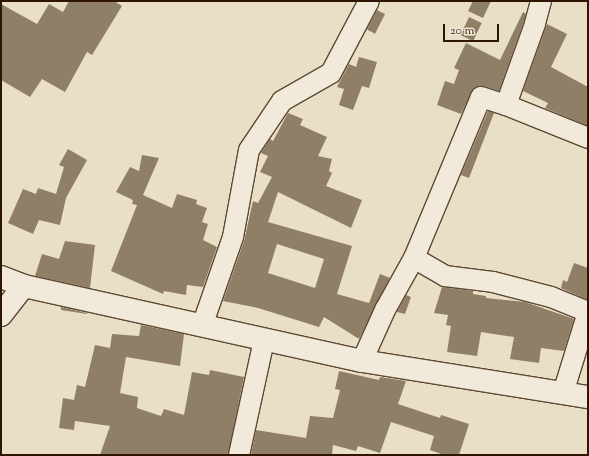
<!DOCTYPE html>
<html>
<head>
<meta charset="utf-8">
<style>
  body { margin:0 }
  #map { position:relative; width:589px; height:456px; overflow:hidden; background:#e9dfc6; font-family:"Sorts Mill Goudy",serif }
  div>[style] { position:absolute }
  .building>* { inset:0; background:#907f67; transform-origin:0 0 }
  .roads { filter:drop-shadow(1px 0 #5e4832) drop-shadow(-1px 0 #5e4832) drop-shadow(0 1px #5e4832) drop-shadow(0 -1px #5e4832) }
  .minor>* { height:20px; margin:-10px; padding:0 10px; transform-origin:10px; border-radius:10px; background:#f1eada }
  .tertiary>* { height:22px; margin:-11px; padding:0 11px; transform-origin:11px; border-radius:11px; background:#f1eada }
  span { translate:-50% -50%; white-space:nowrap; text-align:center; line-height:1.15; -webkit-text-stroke:3px #f1eada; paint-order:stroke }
  .frame { position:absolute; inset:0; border:2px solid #2f1600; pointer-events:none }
  .scale { position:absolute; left:443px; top:24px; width:56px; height:18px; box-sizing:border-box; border:2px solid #2f1600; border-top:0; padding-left:5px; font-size:12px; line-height:14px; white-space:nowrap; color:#2f1600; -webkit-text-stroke:3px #f1eada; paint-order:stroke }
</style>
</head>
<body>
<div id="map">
  <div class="building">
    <div style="clip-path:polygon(69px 1px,114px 1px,122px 6px,92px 55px,87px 52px,65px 92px,42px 79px,30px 97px,1px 80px,1px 4px,37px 24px,49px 4px,63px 12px)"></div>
    <div style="clip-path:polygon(473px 1px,491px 1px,483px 18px,468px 11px)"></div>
    <div style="left:377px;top:10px;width:9px;height:22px;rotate:27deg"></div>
    <div style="clip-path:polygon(523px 12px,526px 14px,524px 21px,499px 91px,484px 86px,474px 88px,461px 114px,437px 105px,445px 81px,454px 84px,459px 70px,454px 68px,466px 43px,500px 60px)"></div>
    <div style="left:469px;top:17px;width:14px;height:20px;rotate:25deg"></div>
    <div style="clip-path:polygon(547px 24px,567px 34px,551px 67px,588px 87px,588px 126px,545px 108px,548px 103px,523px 91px)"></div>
    <div style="clip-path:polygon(359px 57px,377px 62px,369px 88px,362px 86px,353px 110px,339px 105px,344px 89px,337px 87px,349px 64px,356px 67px)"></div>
    <div style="clip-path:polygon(488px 111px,494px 113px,469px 178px,461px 175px)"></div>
    <div style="clip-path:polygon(evenodd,288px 113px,303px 119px,300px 125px,327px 137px,318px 156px,332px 159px,329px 171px,332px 173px,326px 186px,362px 200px,351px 228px,278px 192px,268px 222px,352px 246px,337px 294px,369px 303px,380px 274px,390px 278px,359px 339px,324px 317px,319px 327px,258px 308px,223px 301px,244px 241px,253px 201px,258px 203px,272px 177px,260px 172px,268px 156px,261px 153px,270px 139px,273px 141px,288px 113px,277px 244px,324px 259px,315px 288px,268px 273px,277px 244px)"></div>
    <div style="clip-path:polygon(68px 149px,87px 160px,66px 198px,60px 225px,39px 220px,33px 234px,8px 223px,23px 189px,36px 194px,38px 188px,56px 194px,64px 167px,59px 165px)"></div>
    <div style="clip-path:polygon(142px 155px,159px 158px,143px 195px,172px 208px,177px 194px,197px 200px,196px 204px,207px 208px,202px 222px,208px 224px,203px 240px,217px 247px,203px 287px,187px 285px,186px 295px,164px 291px,163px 294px,111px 271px,137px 205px,132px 204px,133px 200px,116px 192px,130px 167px,139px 171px)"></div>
    <div style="clip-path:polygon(65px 241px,95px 245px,90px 288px,35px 276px,42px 254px,59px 259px)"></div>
    <div style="clip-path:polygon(574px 263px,588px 268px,588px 300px,561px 288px,563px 280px,567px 282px)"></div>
    <div style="clip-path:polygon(442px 287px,473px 291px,473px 294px,486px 296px,486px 298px,525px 302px,574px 319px,564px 351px,541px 348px,539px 363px,510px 359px,514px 337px,481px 332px,477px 356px,447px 352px,451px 326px,446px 325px,448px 315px,434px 313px)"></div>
    <div style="clip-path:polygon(406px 295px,411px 297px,405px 314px,397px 312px)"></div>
    <div style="clip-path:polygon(61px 307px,87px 313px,87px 314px,61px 310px)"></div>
    <div style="clip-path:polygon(141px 325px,184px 334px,180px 366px,126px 357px,120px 393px,138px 397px,137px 408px,161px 416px,164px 409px,184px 415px,192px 372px,209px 375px,210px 370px,244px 377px,228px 455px,100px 455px,110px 426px,75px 421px,74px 430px,59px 428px,63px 398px,74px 400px,77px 385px,85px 387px,95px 345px,110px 348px,112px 334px,139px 336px)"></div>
    <div style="clip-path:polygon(339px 371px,379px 380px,380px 377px,406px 381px,398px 404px,440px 418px,441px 415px,469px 424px,459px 455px,444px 455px,430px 450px,434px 436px,391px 422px,380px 453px,358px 446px,356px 451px,333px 445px,332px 455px,251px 455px,256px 430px,306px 438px,310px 416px,333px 418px,340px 390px,335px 389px)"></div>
  </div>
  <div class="roads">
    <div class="minor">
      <div style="left:541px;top:1px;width:24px;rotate:105deg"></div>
      <div style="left:535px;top:24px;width:86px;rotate:109.7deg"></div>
      <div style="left:506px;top:105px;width:88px;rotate:21.9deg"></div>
      <div style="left:414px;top:258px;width:174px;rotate:-67.4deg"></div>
      <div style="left:481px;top:97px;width:26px;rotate:18deg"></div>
      <div style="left:202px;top:326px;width:94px;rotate:-70.8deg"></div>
      <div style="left:233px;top:237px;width:88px;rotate:-79.6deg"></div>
      <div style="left:249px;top:150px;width:59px;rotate:-56deg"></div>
      <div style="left:282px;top:101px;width:56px;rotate:-29.7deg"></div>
      <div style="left:331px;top:73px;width:81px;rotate:-62.2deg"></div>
      <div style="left:362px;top:361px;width:56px;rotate:-65.7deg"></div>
      <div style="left:385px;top:310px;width:60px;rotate:-60.9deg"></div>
      <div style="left:414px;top:258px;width:36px;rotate:30deg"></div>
      <div style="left:445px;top:276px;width:48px;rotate:7.1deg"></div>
      <div style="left:493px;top:282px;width:60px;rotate:14.5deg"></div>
      <div style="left:551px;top:297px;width:40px;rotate:22deg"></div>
      <div style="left:563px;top:393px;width:85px;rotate:-72.8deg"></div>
      <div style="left:239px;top:455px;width:118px;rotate:-77.7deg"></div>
    </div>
    <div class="tertiary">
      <div style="left:1px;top:277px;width:25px;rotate:21deg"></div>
      <div style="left:1px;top:315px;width:37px;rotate:-52deg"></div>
      <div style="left:24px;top:286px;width:346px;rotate:12.5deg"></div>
      <div style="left:362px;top:361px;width:229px;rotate:9.1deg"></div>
    </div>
  </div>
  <div class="frame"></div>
  <div class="scale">20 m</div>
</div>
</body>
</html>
